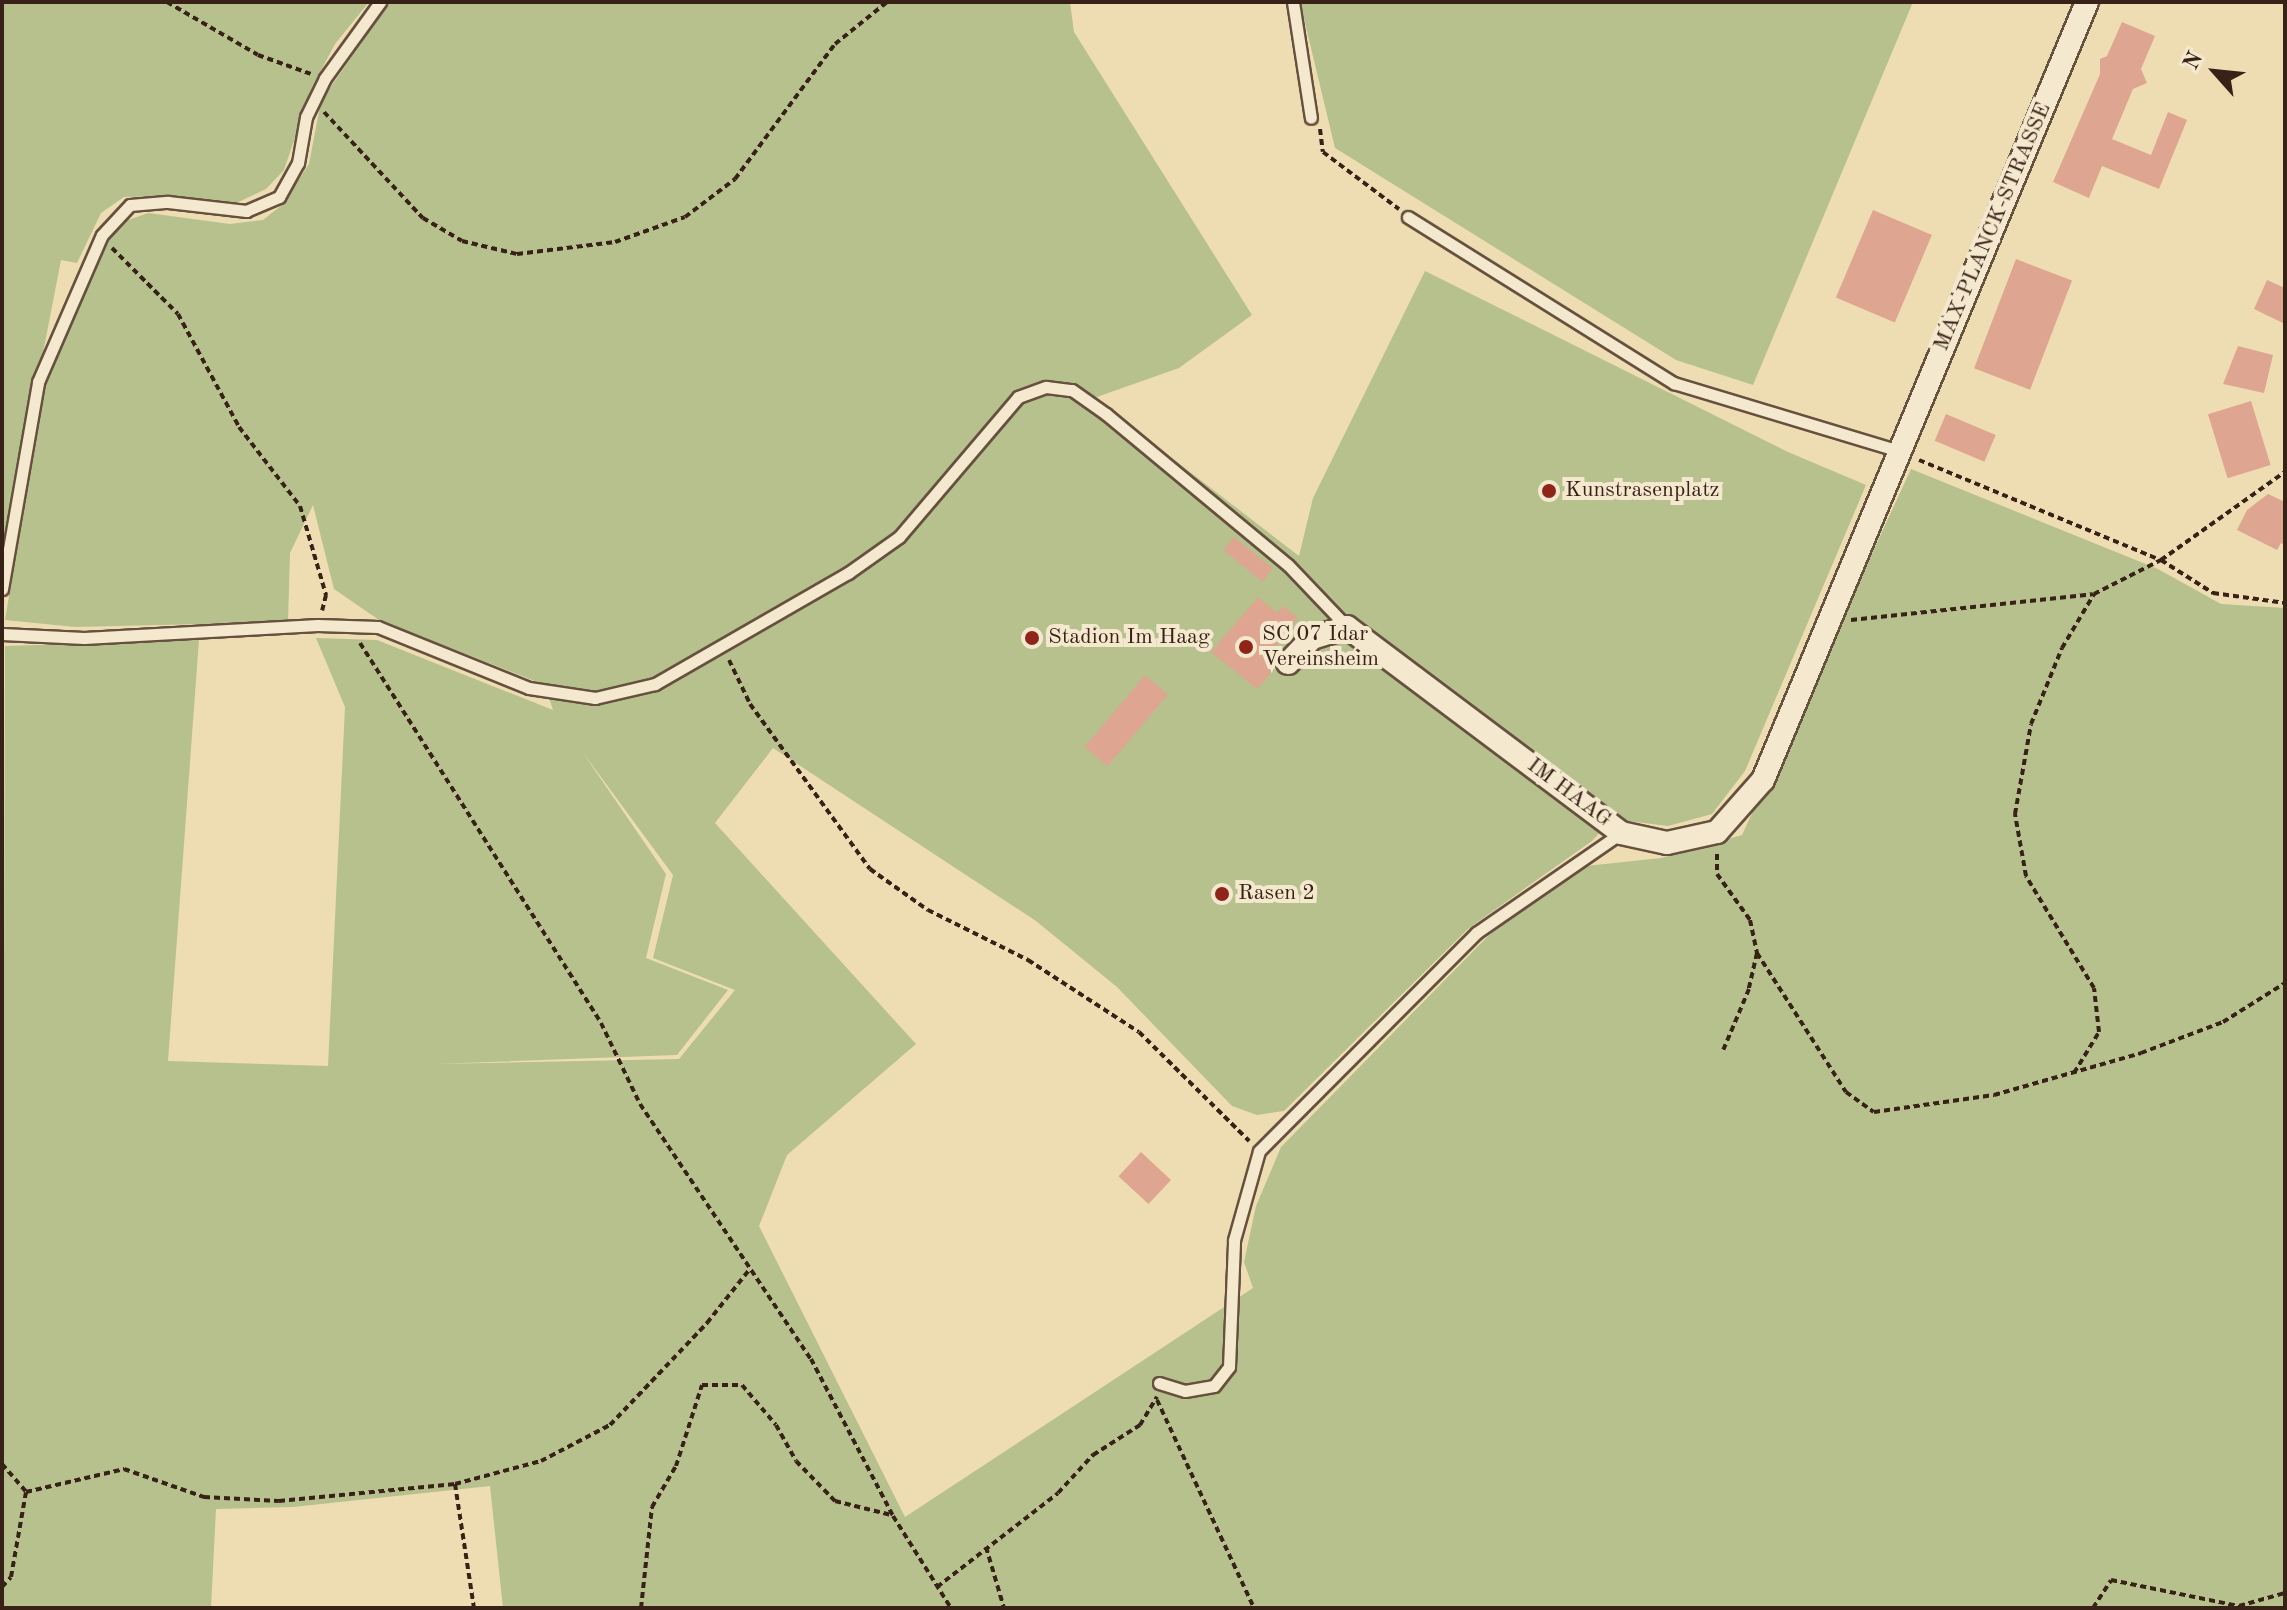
<!DOCTYPE html>
<html>
<head>
<meta charset="utf-8">
<style>
  body { margin:0 }
  #map { position:relative; width:2287px; height:1610px; overflow:hidden; background:#eedcb3; font-family:"Old Standard TT",serif }
  div>[style] { position:absolute }
  .green>* { inset:0; background:#b6c18e }
  .building>* { inset:0; background:#dea691; transform-origin:0 0 }
  .path>* { height:4px; margin-top:-2px; transform-origin:0; background:repeating-linear-gradient(90deg,#382117 0 6px,transparent 0 10px) }
  .roads { filter:drop-shadow(2px 0 #66503e) drop-shadow(-2px 0 #66503e) drop-shadow(0 2px #66503e) drop-shadow(0 -2px #66503e) }
  .service>* { height:11px; margin:-5.5px; padding:0 5.5px; transform-origin:5.5px; border-radius:5.5px; background:#f4e8ce }
  .minor>* { height:22px; margin:-11px; padding:0 11px; transform-origin:11px; border-radius:11px; background:#f4e8ce }
  .dots>* { width:22px; height:22px; translate:-50% -50%; box-sizing:border-box; border:4px solid #f4e8ce; border-radius:50% }
  span { translate:-50% -50%; white-space:nowrap; text-align:center; line-height:1.15; -webkit-text-stroke:8px #f4e8ce; paint-order:stroke }
  .street-label { font-size:22px; color:#382117 }
  .poi-label { font-size:22px; color:#382117 }
  .left { translate:0 -50%; text-align:left }
  .frame { position:absolute; inset:0; border:4px solid #382117; pointer-events:none }
  .north { position:absolute; left:2175px; top:32px; width:80px; height:80px; -webkit-text-stroke:6px #f4e8ce; paint-order:stroke; rotate:297deg; font-size:22px; font-weight:700; line-height:32px; text-align:center; color:#382117 }
  .north::after { content:''; display:block; margin:auto; width:28px; height:36px; background:#382117; clip-path:polygon(50% 0,100% 100%,50% 72%,0 100%) }
</style>
</head>
<body>
<div id="map">
  <div class="green">
    <div style="clip-path:polygon(2px 2px,369px 2px,335px 44px,312px 87px,284px 170px,266px 189px,232px 205px,176px 196px,124px 197px,101px 213px,77px 263px,61px 260px,2px 565px)"></div>
    <div style="clip-path:polygon(evenodd,390px 2px,1070px 2px,1074px 32px,1252px 315px,1179px 368px,1094px 398px,1299px 556px,1313px 498px,1425px 271px,1788px 452px,1866px 485px,1745px 771px,1712px 814px,1668px 826px,1612px 819px,1592px 841px,1469px 928px,1284px 1111px,1257px 1115px,1232px 1106px,1117px 987px,1036px 921px,773px 748px,715px 823px,916px 1044px,787px 1155px,759px 1226px,905px 1517px,1253px 1288px,1244px 1262px,1256px 1206px,1281px 1147px,1490px 934px,1586px 866px,1661px 858px,1742px 835px,1911px 469px,2158px 569px,2221px 604px,2285px 608px,2285px 1608px,503px 1608px,490px 1486px,293px 1507px,216px 1509px,211px 1608px,2px 1608px,5px 646px,199px 640px,168px 1061px,328px 1066px,345px 707px,316px 638px,377px 640px,553px 710px,545px 685px,379px 620px,334px 589px,313px 505px,290px 553px,288px 622px,75px 627px,5px 620px,44px 388px,101px 253px,120px 223px,148px 213px,230px 224px,263px 220px,282px 205px,309px 164px,321px 101px,390px 2px,581px 750px,673px 875px,653px 958px,735px 990px,679px 1059px,436px 1064px,677px 1055px,728px 990px,646px 958px,666px 874px,581px 750px)"></div>
    <div style="clip-path:polygon(1300px 2px,1913px 2px,1753px 385px,1676px 360px,1335px 148px)"></div>
  </div>
  <div class="building">
    <div style="clip-path:polygon(2122px 22px,2155px 36px,2141px 69px,2147px 83px,2133px 89px,2112px 139px,2151px 155px,2168px 112px,2187px 120px,2159px 189px,2102px 166px,2089px 198px,2053px 182px,2100px 74px,2100px 59px,2107px 56px)"></div>
    <div style="left:1873px;top:210px;width:64px;height:95px;rotate:23deg"></div>
    <div style="left:2016px;top:259px;width:60px;height:117px;rotate:21deg"></div>
    <div style="clip-path:polygon(2267px 280px,2285px 288px,2285px 324px,2254px 309px)"></div>
    <div style="clip-path:polygon(2238px 346px,2273px 355px,2264px 393px,2223px 384px)"></div>
    <div style="left:2251px;top:401px;width:67px;height:45px;rotate:73deg"></div>
    <div style="left:1946px;top:414px;width:54px;height:29px;rotate:23deg"></div>
    <div style="clip-path:polygon(2268px 494px,2285px 502px,2285px 545px,2281px 543px,2277px 550px,2237px 530px,2247px 510px)"></div>
    <div style="left:1234px;top:537px;width:50px;height:17px;rotate:39deg"></div>
    <div style="clip-path:polygon(1258px 597px,1277px 613px,1283px 606px,1298px 618px,1276px 646px,1281px 650px,1275px 668px,1257px 689px,1211px 652px)"></div>
    <div style="left:1145px;top:675px;width:30px;height:94px;rotate:40deg"></div>
    <div style="left:1141px;top:1152px;width:41px;height:33px;rotate:43deg"></div>
  </div>
  <div class="path">
    <div style="left:167px;top:2px;width:105px;rotate:30.2deg"></div>
    <div style="left:258px;top:55px;width:56px;rotate:19.7deg"></div>
    <div style="left:324px;top:112px;width:145px;rotate:47deg"></div>
    <div style="left:423px;top:218px;width:45px;rotate:30.5deg"></div>
    <div style="left:462px;top:241px;width:57px;rotate:13.3deg"></div>
    <div style="left:517px;top:254px;width:99px;rotate:-7deg"></div>
    <div style="left:615px;top:242px;width:74px;rotate:-19.7deg"></div>
    <div style="left:685px;top:217px;width:63px;rotate:-37.2deg"></div>
    <div style="left:735px;top:179px;width:168px;rotate:-53.5deg"></div>
    <div style="left:835px;top:44px;width:67px;rotate:-38.9deg"></div>
    <div style="left:1320px;top:129px;width:23px;rotate:83deg"></div>
    <div style="left:1323px;top:152px;width:95px;rotate:36.9deg"></div>
    <div style="left:112px;top:248px;width:93px;rotate:45deg"></div>
    <div style="left:178px;top:314px;width:128px;rotate:61.6deg"></div>
    <div style="left:239px;top:427px;width:100px;rotate:52.3deg"></div>
    <div style="left:300px;top:506px;width:93px;rotate:73.7deg"></div>
    <div style="left:326px;top:595px;width:16px;rotate:104deg"></div>
    <div style="left:1919px;top:460px;width:262px;rotate:22.5deg"></div>
    <div style="left:2161px;top:560px;width:62px;rotate:32.4deg"></div>
    <div style="left:2213px;top:593px;width:73px;rotate:7.9deg"></div>
    <div style="left:1851px;top:620px;width:243px;rotate:-6.1deg"></div>
    <div style="left:360px;top:643px;width:450px;rotate:57.6deg"></div>
    <div style="left:601px;top:1023px;width:90px;rotate:64.3deg"></div>
    <div style="left:640px;top:1104px;width:307px;rotate:56.2deg"></div>
    <div style="left:811px;top:1359px;width:177px;rotate:62.4deg"></div>
    <div style="left:893px;top:1516px;width:109px;rotate:57.8deg"></div>
    <div style="left:729px;top:660px;width:49px;rotate:64.5deg"></div>
    <div style="left:750px;top:704px;width:204px;rotate:54deg"></div>
    <div style="left:870px;top:869px;width:71px;rotate:35.3deg"></div>
    <div style="left:928px;top:910px;width:112px;rotate:26.6deg"></div>
    <div style="left:1028px;top:960px;width:132px;rotate:33deg"></div>
    <div style="left:1139px;top:1032px;width:155px;rotate:44.7deg"></div>
    <div style="left:1717px;top:854px;width:20px;rotate:90deg"></div>
    <div style="left:1717px;top:874px;width:57px;rotate:54.3deg"></div>
    <div style="left:1750px;top:920px;width:34px;rotate:78deg"></div>
    <div style="left:1757px;top:953px;width:37px;rotate:103deg"></div>
    <div style="left:1749px;top:989px;width:69px;rotate:112.9deg"></div>
    <div style="left:1757px;top:953px;width:165px;rotate:57.4deg"></div>
    <div style="left:1846px;top:1092px;width:34px;rotate:36deg"></div>
    <div style="left:1874px;top:1112px;width:121px;rotate:-8.1deg"></div>
    <div style="left:1994px;top:1095px;width:153px;rotate:-15.9deg"></div>
    <div style="left:2141px;top:1053px;width:88px;rotate:-20.7deg"></div>
    <div style="left:2223px;top:1022px;width:73px;rotate:-32.2deg"></div>
    <div style="left:2074px;top:1073px;width:48px;rotate:-58.6deg"></div>
    <div style="left:2099px;top:1032px;width:44px;rotate:-96.5deg"></div>
    <div style="left:2094px;top:988px;width:131px;rotate:-121.3deg"></div>
    <div style="left:2026px;top:876px;width:63px;rotate:-100.1deg"></div>
    <div style="left:2015px;top:814px;width:91px;rotate:-79.9deg"></div>
    <div style="left:2031px;top:724px;width:82px;rotate:-67.8deg"></div>
    <div style="left:2062px;top:648px;width:63px;rotate:-59.3deg"></div>
    <div style="left:2094px;top:594px;width:75px;rotate:-26.9deg"></div>
    <div style="left:2161px;top:560px;width:152px;rotate:-35.4deg"></div>
    <div style="left:1157px;top:1400px;width:230px;rotate:65deg"></div>
    <div style="left:2px;top:1464px;width:37px;rotate:49deg"></div>
    <div style="left:26px;top:1492px;width:101px;rotate:-13.2deg"></div>
    <div style="left:124px;top:1469px;width:85px;rotate:19.3deg"></div>
    <div style="left:204px;top:1497px;width:75px;rotate:3.1deg"></div>
    <div style="left:279px;top:1501px;width:177px;rotate:-5.5deg"></div>
    <div style="left:455px;top:1484px;width:89px;rotate:-15deg"></div>
    <div style="left:541px;top:1461px;width:78px;rotate:-27.6deg"></div>
    <div style="left:610px;top:1425px;width:141px;rotate:-46.4deg"></div>
    <div style="left:707px;top:1323px;width:68px;rotate:-51.6deg"></div>
    <div style="left:455px;top:1484px;width:125px;rotate:81.3deg"></div>
    <div style="left:986px;top:1547px;width:64px;rotate:73.6deg"></div>
    <div style="left:2px;top:1587px;width:13px;rotate:-48deg"></div>
    <div style="left:11px;top:1577px;width:86px;rotate:-80deg"></div>
    <div style="left:937px;top:1587px;width:153px;rotate:-37.8deg"></div>
    <div style="left:1058px;top:1493px;width:52px;rotate:-47.4deg"></div>
    <div style="left:1093px;top:1455px;width:56px;rotate:-32.6deg"></div>
    <div style="left:1140px;top:1425px;width:33px;rotate:-59deg"></div>
    <div style="left:641px;top:1608px;width:102px;rotate:-83.8deg"></div>
    <div style="left:652px;top:1507px;width:48px;rotate:-59.7deg"></div>
    <div style="left:676px;top:1466px;width:85px;rotate:-72.2deg"></div>
    <div style="left:702px;top:1385px;width:40px"></div>
    <div style="left:742px;top:1385px;width:52px;rotate:49.6deg"></div>
    <div style="left:776px;top:1425px;width:41px;rotate:60.9deg"></div>
    <div style="left:796px;top:1461px;width:56px;rotate:45.7deg"></div>
    <div style="left:835px;top:1501px;width:58px;rotate:14deg"></div>
    <div style="left:2093px;top:1608px;width:33px;rotate:-57deg"></div>
    <div style="left:2111px;top:1580px;width:131px;rotate:11.5deg"></div>
    <div style="left:2239px;top:1606px;width:48px;rotate:-15.8deg"></div>
  </div>
  <div class="roads">
    <div class="service">
      <div style="left:1293px;top:2px;width:117px;rotate:81.2deg"></div>
      <div style="left:1408px;top:217px;width:314px;rotate:32deg"></div>
      <div style="left:1674px;top:383px;width:235px;rotate:16.8deg"></div>
      <div style="left:2px;top:589px;width:210px;rotate:-80.1deg"></div>
      <div style="left:38px;top:382px;width:160px;rotate:-66.5deg"></div>
      <div style="left:102px;top:235px;width:41px;rotate:-47deg"></div>
      <div style="left:130px;top:205px;width:38px;rotate:-5deg"></div>
      <div style="left:168px;top:202px;width:79px;rotate:6.6deg"></div>
      <div style="left:246px;top:211px;width:36px;rotate:-23deg"></div>
      <div style="left:279px;top:197px;width:39px;rotate:-61deg"></div>
      <div style="left:298px;top:163px;width:47px;rotate:-80.1deg"></div>
      <div style="left:306px;top:117px;width:43px;rotate:-64deg"></div>
      <div style="left:325px;top:78px;width:94px;rotate:-54.1deg"></div>
      <div style="left:2px;top:634px;width:82px;rotate:2.8deg"></div>
      <div style="left:84px;top:638px;width:234px;rotate:-3.2deg"></div>
      <div style="left:318px;top:625px;width:60px;rotate:1.9deg"></div>
      <div style="left:378px;top:627px;width:163px;rotate:22deg"></div>
      <div style="left:529px;top:688px;width:67px;rotate:8.6deg"></div>
      <div style="left:595px;top:698px;width:62px;rotate:-13.1deg"></div>
      <div style="left:655px;top:684px;width:223px;rotate:-29.9deg"></div>
      <div style="left:848px;top:573px;width:62px;rotate:-35.2deg"></div>
      <div style="left:899px;top:537px;width:184px;rotate:-49.6deg"></div>
      <div style="left:1018px;top:397px;width:30px;rotate:-20deg"></div>
      <div style="left:1046px;top:387px;width:26px;rotate:7deg"></div>
      <div style="left:1072px;top:390px;width:42px;rotate:35.2deg"></div>
      <div style="left:1106px;top:414px;width:236px;rotate:39.7deg"></div>
      <div style="left:1288px;top:565px;width:86px;rotate:46.4deg"></div>
      <div style="left:1159px;top:1383px;width:27px;rotate:17deg"></div>
      <div style="left:1185px;top:1391px;width:29px;rotate:-10deg"></div>
      <div style="left:1214px;top:1386px;width:24px;rotate:-52deg"></div>
      <div style="left:1229px;top:1367px;width:127px;rotate:-87.7deg"></div>
      <div style="left:1234px;top:1240px;width:92px;rotate:-74.3deg"></div>
      <div style="left:1259px;top:1151px;width:308px;rotate:-45.1deg"></div>
      <div style="left:1476px;top:933px;width:176px;rotate:-34.6deg"></div>
    </div>
    <div class="minor">
      <div style="left:1288px;top:663px;width:35px;rotate:-46deg"></div>
      <div style="left:1312px;top:638px;width:37px;rotate:-17deg"></div>
      <div style="left:1347px;top:627px;width:343px;rotate:36.9deg"></div>
      <div style="left:1621px;top:833px;width:47px;rotate:12.3deg"></div>
      <div style="left:1667px;top:843px;width:51px;rotate:-12.4deg"></div>
      <div style="left:1717px;top:832px;width:69px;rotate:-48.5deg"></div>
      <div style="left:1763px;top:780px;width:843px;rotate:-67.39deg"></div>
    </div>
  </div>
  <div class="dots">
    <div style="left:1549px;top:491px;background:#8f2418"></div>
    <div style="left:1032px;top:638px;background:#8f2418"></div>
    <div style="left:1246px;top:647px;background:#8f2418"></div>
    <div style="left:1222px;top:894px;background:#8f2418"></div>
  </div>
  <div class="street-label">
    <span style="left:1993px;top:227px;rotate:-67deg">MAX-PLANCK-STRASSE</span>
    <span style="left:1569px;top:793px;rotate:37deg">IM HAAG</span>
  </div>
  <div class="poi-label">
    <span class="left" style="left:1565px;top:491px">Kunstrasenplatz</span>
    <span class="left" style="left:1262px;top:647px">SC 07 Idar<br>Vereinsheim</span>
    <span class="left" style="left:1048px;top:638px">Stadion Im Haag</span>
    <span class="left" style="left:1238px;top:894px">Rasen 2</span>
  </div>
  <div class="frame"></div>
  <div class="north">N</div>
</div>
</body>
</html>
